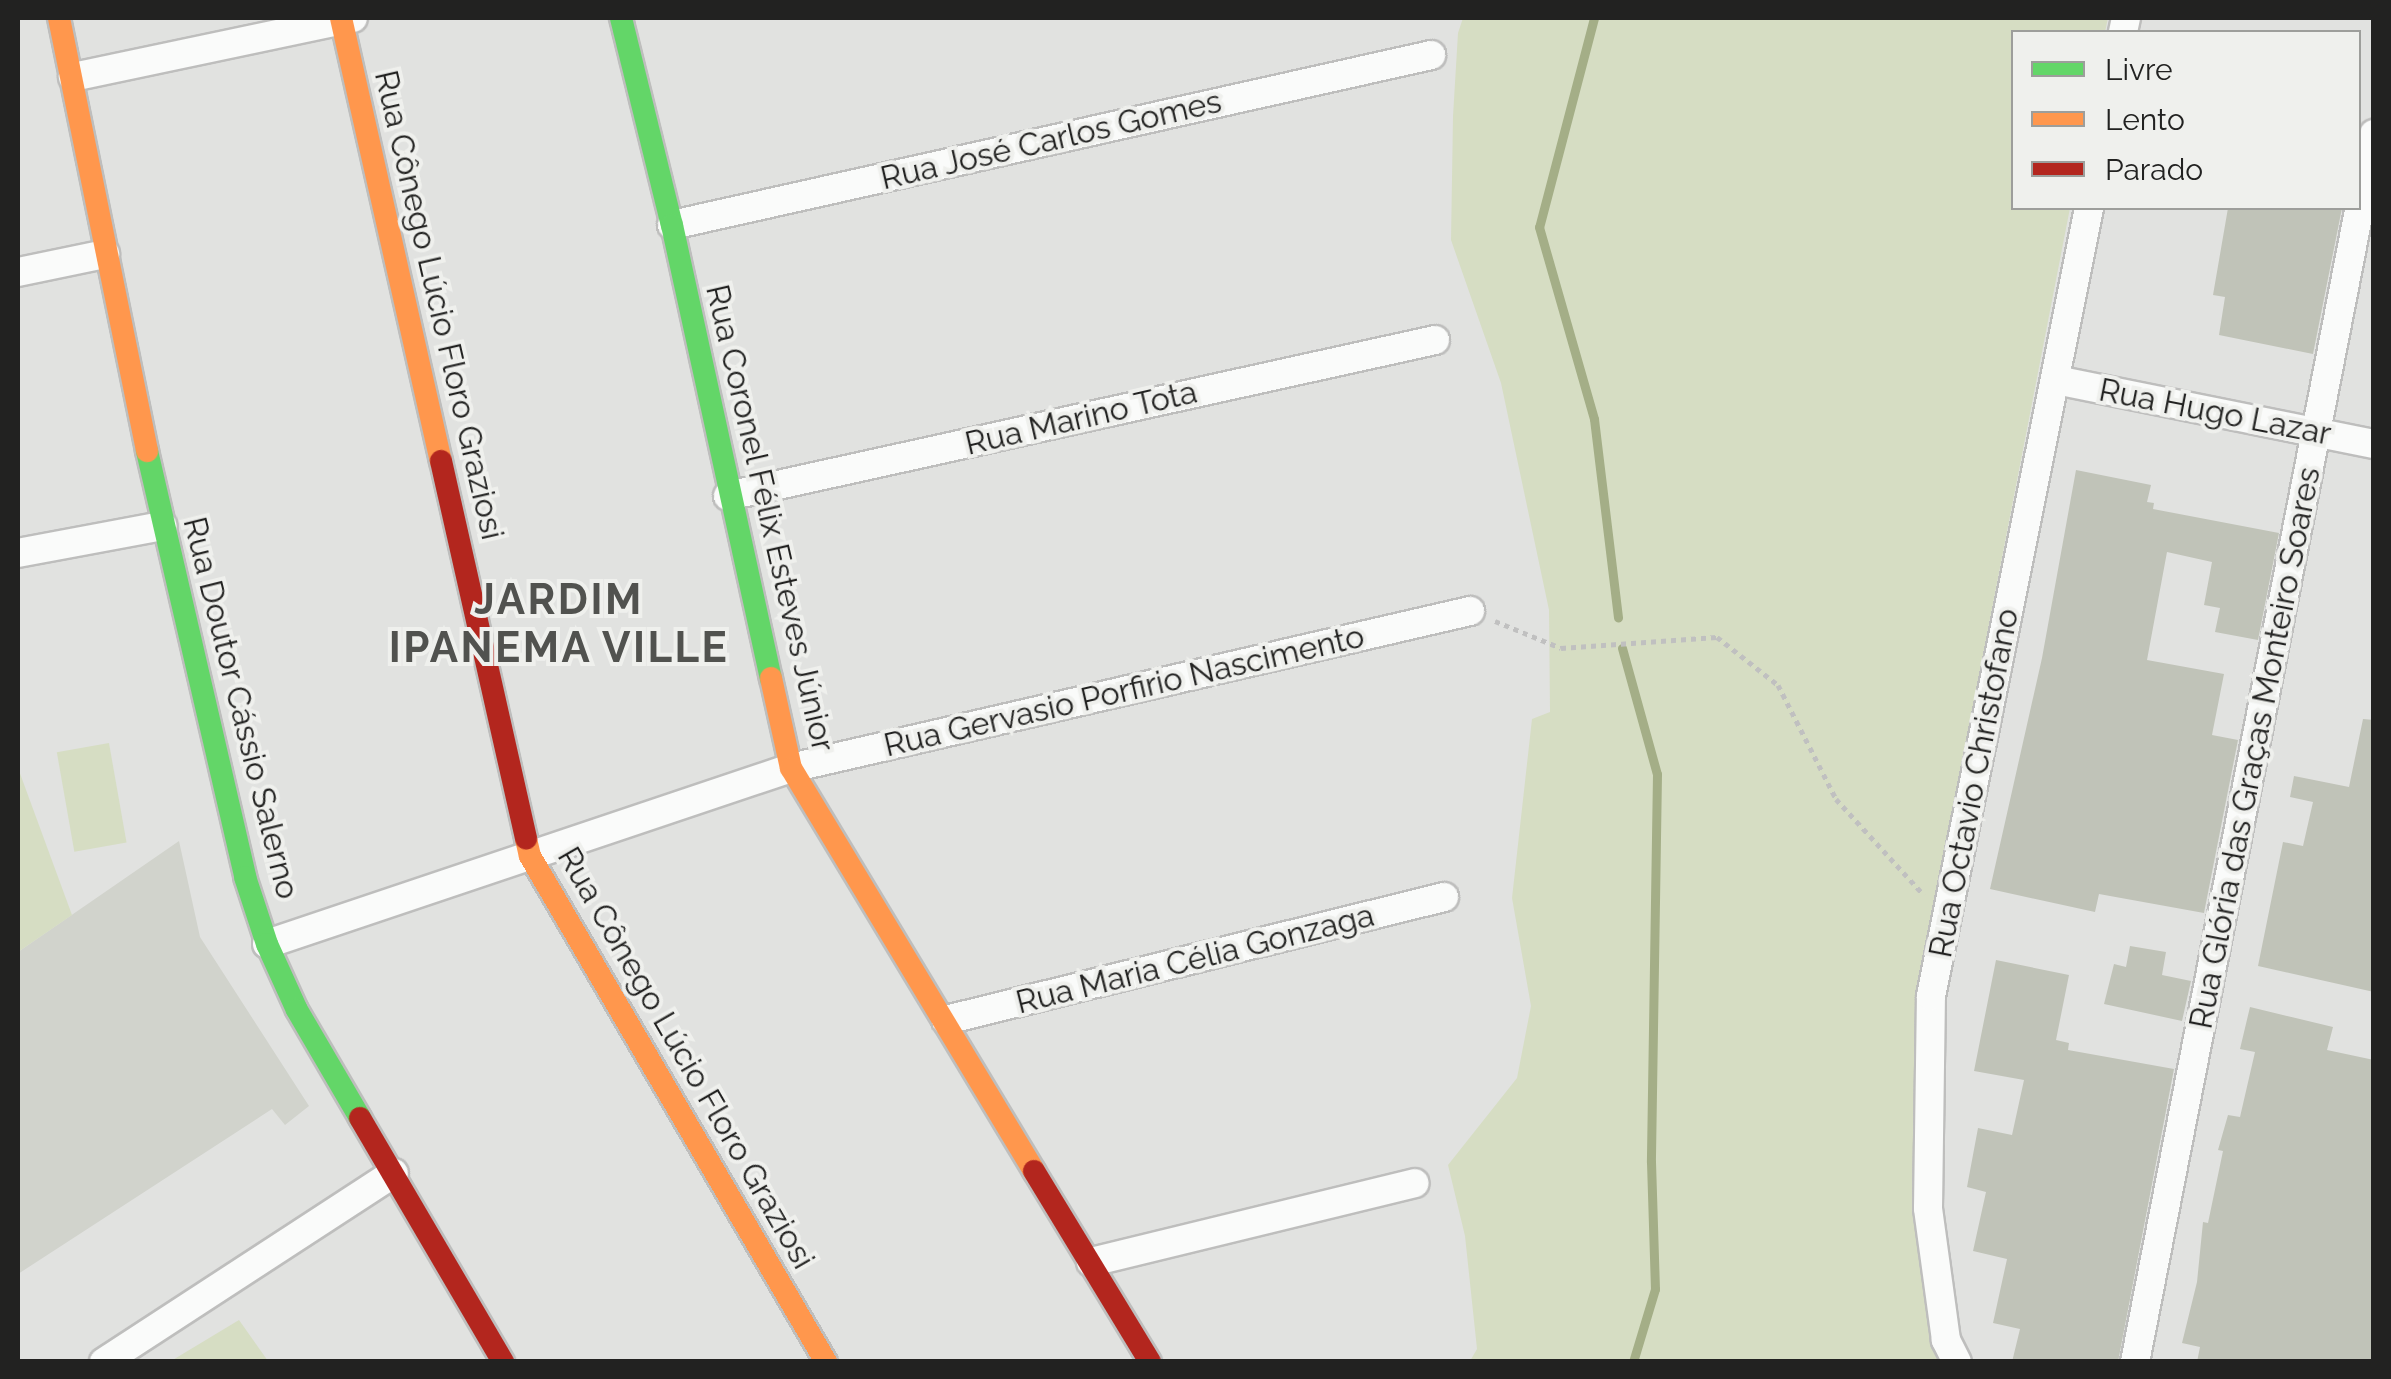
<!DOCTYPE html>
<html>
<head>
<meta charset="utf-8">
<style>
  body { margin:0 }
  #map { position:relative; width:2391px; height:1379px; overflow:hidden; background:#e1e2e0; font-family:Raleway,sans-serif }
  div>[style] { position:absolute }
  .built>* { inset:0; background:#d1d3cc }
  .green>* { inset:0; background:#d6ddc3; transform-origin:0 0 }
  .stream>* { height:9px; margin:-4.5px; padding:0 4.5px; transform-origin:4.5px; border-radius:4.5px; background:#a4ae87 }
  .building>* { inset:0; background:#c0c3b8 }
  .path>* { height:5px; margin-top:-2.5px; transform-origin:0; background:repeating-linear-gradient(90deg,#c0c0c0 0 5px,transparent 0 10px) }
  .roads { filter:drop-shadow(2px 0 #bebebd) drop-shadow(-2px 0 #bebebd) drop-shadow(0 2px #bebebd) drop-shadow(0 -2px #bebebd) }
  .street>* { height:28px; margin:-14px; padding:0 14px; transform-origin:14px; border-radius:14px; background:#fafbfa }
  .fast>* { height:22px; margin:-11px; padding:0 11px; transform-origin:11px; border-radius:11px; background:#63d668 }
  .slow>* { height:22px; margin:-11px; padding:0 11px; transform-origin:11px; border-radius:11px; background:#ff974d }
  .jam>* { height:22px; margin:-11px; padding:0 11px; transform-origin:11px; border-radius:11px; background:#b3261e }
  span { translate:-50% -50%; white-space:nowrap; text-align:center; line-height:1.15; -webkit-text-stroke:8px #eff0ed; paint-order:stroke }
  .street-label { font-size:32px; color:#222221 }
  .district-label { font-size:42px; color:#51524f; font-weight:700; letter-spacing:2.5px }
  .frame { position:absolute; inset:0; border:20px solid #222221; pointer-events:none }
  .legend { position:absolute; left:2011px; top:30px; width:350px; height:180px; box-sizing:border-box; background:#eff0ed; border:2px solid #9d9e9b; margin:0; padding:12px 18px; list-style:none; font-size:30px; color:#222221 }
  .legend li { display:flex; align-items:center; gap:20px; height:50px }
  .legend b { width:50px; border:2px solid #9d9e9b }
</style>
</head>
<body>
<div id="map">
  <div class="built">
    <div style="clip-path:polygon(179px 841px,200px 937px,309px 1106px,285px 1125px,272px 1109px,18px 1274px,18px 952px)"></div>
  </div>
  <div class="green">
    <div style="clip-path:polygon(1463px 18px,2108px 18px,2105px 32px,2014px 32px,2014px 208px,2070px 208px,1916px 999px,1933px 1334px,1947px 1361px,1470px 1361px,1477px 1349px,1465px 1236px,1448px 1165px,1517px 1078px,1531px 1006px,1512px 898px,1532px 719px,1550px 712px,1549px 610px,1501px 383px,1451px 240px,1453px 116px,1458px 33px)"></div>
    <div style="left:109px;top:743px;width:101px;height:53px;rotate:80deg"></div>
    <div style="clip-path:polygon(18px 768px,72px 915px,18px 952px)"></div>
    <div style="clip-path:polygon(239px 1320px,268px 1361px,171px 1361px)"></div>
  </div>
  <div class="stream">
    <div style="left:1594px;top:18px;width:216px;rotate:104.7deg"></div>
    <div style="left:1539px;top:227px;width:200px;rotate:74deg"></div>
    <div style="left:1594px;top:419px;width:200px;rotate:83.1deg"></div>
    <div style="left:1622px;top:648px;width:131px;rotate:74.5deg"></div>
    <div style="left:1657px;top:774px;width:388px;rotate:90.9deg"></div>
    <div style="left:1651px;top:1162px;width:127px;rotate:88.2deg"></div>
    <div style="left:1655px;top:1289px;width:76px;rotate:106.8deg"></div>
  </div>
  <div class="building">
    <div style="clip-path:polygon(2228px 208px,2342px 208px,2313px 354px,2219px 335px,2225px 297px,2213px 295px)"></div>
    <div style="clip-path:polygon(2076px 470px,2151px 485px,2147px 502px,2154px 503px,2153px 509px,2279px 533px,2258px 640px,2215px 632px,2220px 608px,2204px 605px,2212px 562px,2167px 552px,2147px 660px,2224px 674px,2212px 735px,2238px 740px,2204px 913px,2099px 894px,2095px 912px,1990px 889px,2042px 658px)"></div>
    <div style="clip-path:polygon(2363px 719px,2374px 720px,2374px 992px,2258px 966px,2283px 842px,2303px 846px,2313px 802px,2290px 797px,2294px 776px,2349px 787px)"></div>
    <div style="clip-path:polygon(2130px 946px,2166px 952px,2162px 975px,2191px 981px,2182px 1021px,2104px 1004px,2114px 964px,2126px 967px)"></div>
    <div style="clip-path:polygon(1996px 960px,2069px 975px,2056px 1040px,2069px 1043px,2068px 1050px,2174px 1069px,2118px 1362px,2012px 1362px,2020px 1329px,1993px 1323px,2007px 1259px,1973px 1251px,1986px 1192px,1967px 1187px,1978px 1128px,2012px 1135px,2024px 1080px,1974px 1071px)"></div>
    <div style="clip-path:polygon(2250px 1007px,2333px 1027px,2327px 1050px,2374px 1060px,2374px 1362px,2197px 1362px,2200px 1347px,2182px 1343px,2197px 1282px,2203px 1222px,2208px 1223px,2223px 1151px,2218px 1150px,2228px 1115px,2240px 1117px,2255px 1052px,2240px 1049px)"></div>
  </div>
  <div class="path">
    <div style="left:1495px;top:621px;width:71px;rotate:22.2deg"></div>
    <div style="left:1561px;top:648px;width:156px;rotate:-4deg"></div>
    <div style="left:1717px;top:637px;width:78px;rotate:38.2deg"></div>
    <div style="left:1778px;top:685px;width:128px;rotate:63deg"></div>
    <div style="left:1836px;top:799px;width:130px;rotate:47.5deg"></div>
  </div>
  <div class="roads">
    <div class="street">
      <div style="left:2123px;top:32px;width:14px;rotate:-78deg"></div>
      <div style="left:73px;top:77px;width:286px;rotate:-11.9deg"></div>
      <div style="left:672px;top:225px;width:778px;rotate:-12.62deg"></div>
      <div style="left:18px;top:272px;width:89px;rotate:-11.7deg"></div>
      <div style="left:2056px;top:380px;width:324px;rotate:11.4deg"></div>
      <div style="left:728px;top:496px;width:724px;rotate:-12.44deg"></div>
      <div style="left:18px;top:553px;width:147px;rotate:-10.6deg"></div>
      <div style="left:267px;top:944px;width:553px;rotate:-18.57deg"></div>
      <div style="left:791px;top:768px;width:697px;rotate:-13.02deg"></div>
      <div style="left:946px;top:1020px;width:513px;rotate:-13.87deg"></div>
      <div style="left:1091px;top:1262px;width:333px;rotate:-13.7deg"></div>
      <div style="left:104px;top:1362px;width:346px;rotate:-33.1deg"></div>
      <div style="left:1957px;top:1362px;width:25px;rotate:-117deg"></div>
      <div style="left:1946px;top:1340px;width:133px;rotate:-97.8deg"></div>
      <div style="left:1928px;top:1208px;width:212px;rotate:-89.2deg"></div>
      <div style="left:1931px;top:996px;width:804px;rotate:-78.66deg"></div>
      <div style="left:2135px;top:1362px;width:1251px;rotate:-78.99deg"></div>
    </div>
    <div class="fast">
      <div style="left:621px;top:18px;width:213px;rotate:76.2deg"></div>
      <div style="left:672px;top:225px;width:464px;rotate:77.7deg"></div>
      <div style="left:147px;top:451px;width:437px;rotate:77deg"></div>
      <div style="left:245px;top:877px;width:71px;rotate:71.8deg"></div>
      <div style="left:267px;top:944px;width:72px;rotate:65.6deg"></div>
      <div style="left:297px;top:1010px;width:125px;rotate:59.7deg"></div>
    </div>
    <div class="slow">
      <div style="left:59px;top:18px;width:442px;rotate:78.5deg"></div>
      <div style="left:341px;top:18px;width:454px;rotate:77.3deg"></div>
      <div style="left:771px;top:678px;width:92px;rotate:77.5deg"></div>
      <div style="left:791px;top:768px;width:471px;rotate:58.9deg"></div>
      <div style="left:526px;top:839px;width:17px;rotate:77deg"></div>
      <div style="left:530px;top:856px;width:586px;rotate:59.67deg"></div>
    </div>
    <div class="jam">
      <div style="left:441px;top:461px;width:387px;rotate:77.3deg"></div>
      <div style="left:360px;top:1118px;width:283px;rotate:59.6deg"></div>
      <div style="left:1034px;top:1171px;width:223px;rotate:58.7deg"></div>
    </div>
  </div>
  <div class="street-label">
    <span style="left:1051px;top:140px;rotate:-13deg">Rua José Carlos Gomes</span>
    <span style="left:439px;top:305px;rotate:77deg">Rua Cônego Lúcio Floro Graziosi</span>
    <span style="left:2215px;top:412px;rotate:11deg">Rua Hugo Lazar</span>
    <span style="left:1081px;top:418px;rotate:-13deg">Rua Marino Tota</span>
    <span style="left:770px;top:518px;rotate:77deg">Rua Coronel Félix Esteves Júnior</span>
    <span style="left:1124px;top:691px;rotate:-13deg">Rua Gervasio Porfirio Nascimento</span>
    <span style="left:241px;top:708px;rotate:76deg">Rua Doutor Cássio Salerno</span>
    <span style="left:2255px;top:748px;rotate:-79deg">Rua Glória das Graças Monteiro Soares</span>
    <span style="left:1974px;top:783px;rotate:-79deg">Rua Octavio Christofano</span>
    <span style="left:1195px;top:959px;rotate:-14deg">Rua Maria Célia Gonzaga</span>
    <span style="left:686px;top:1058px;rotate:60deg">Rua Cônego Lúcio Floro Graziosi</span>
  </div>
  <div class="district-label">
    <span style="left:559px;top:624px">JARDIM<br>IPANEMA VILLE</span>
  </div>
  <div class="frame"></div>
  <ul class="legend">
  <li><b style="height:12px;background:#63d668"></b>Livre</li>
  <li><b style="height:12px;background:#ff974d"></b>Lento</li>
  <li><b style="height:12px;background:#b3261e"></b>Parado</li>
  </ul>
</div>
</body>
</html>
